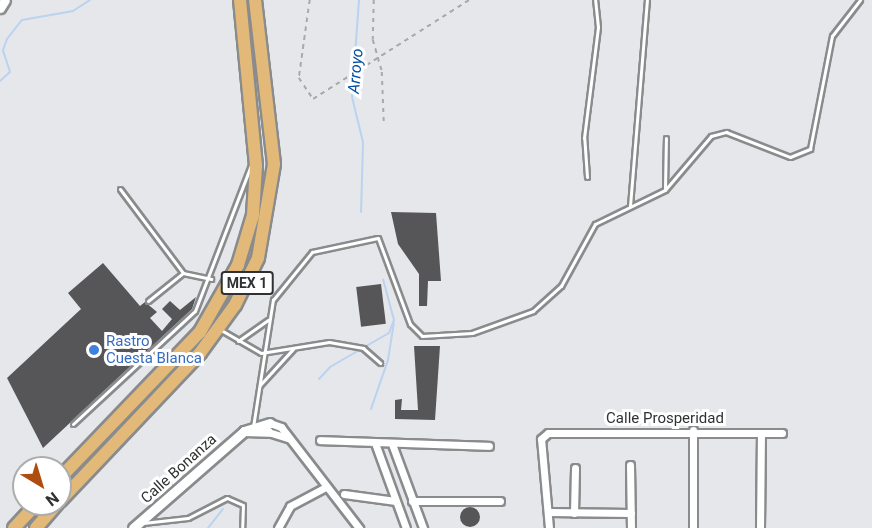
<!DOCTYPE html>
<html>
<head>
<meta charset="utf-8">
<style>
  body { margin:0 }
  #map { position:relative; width:872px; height:528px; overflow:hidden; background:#e5e7ea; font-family:Roboto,sans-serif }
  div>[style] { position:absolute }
  .stream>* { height:2px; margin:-1px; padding:0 1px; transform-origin:1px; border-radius:1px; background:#bbd2f0 }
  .building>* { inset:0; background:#565557; transform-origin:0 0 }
  .round { border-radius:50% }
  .path>* { height:1.5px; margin-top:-0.75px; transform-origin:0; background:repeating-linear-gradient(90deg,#a8a9ac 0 4.5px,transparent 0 9px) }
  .roads { filter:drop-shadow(2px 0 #898b8d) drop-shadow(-2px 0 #898b8d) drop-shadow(0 2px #898b8d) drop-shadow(0 -2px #898b8d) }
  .lane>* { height:3px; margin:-1.5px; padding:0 1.5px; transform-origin:1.5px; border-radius:1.5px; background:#fff }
  .street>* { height:7px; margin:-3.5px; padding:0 3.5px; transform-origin:3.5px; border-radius:3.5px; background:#fff }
  .secondary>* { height:9px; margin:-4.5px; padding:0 4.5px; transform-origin:4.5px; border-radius:4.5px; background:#fff }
  .highway>* { height:12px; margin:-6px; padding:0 6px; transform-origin:6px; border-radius:6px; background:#e2b978 }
  .dots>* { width:16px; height:16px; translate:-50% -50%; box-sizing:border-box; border:3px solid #fff; border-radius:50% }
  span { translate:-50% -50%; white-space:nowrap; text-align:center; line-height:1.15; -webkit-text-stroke:6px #fff; paint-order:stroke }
  .shield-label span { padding:2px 4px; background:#fff; border:2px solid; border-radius:4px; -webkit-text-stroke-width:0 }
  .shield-label { font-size:14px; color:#303132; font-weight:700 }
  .shop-label { font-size:15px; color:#366cbe }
  .left { translate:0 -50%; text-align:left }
  .street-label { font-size:15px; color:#303132 }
  .water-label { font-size:16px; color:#0251a6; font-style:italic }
  .north { position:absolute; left:12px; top:456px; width:60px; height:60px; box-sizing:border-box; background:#fff; border:2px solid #acadad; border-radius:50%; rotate:142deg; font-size:16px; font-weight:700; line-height:24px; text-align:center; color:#303132 }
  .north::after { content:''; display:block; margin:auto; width:21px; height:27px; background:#af4d11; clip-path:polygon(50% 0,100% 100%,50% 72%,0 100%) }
</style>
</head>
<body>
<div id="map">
  <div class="stream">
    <div style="left:359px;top:0;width:97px;rotate:94.1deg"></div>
    <div style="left:352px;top:97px;width:46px;rotate:76.3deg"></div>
    <div style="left:363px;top:142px;width:70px;rotate:91.6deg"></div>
    <div style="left:0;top:81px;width:13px;rotate:-42deg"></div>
    <div style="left:10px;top:72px;width:23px;rotate:-108deg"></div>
    <div style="left:3px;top:50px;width:12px;rotate:-70deg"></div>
    <div style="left:7px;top:39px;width:24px;rotate:-52deg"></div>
    <div style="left:22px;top:20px;width:52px;rotate:-10deg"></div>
    <div style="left:73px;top:11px;width:20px;rotate:-33deg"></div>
    <div style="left:319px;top:379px;width:16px;rotate:-47deg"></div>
    <div style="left:330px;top:367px;width:68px;rotate:-30deg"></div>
    <div style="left:389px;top:333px;width:14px;rotate:-69deg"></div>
    <div style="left:394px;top:320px;width:42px;rotate:-105deg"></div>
    <div style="left:371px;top:409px;width:52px;rotate:-70.9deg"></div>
    <div style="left:388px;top:360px;width:37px;rotate:-81deg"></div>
    <div style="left:208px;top:528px;width:24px;rotate:-52deg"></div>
  </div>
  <div class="building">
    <div style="clip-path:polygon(391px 212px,436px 213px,441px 281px,428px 281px,427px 306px,419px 306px,419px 274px,398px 244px)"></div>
    <div style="clip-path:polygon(103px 263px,140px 306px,145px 302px,157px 312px,150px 318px,162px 331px,172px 319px,162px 309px,170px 301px,180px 310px,196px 297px,192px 309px,43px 448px,7px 378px,81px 309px,68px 293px)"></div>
    <div style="left:381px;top:284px;width:40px;height:25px;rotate:83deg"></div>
    <div style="clip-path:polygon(414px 346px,440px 346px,435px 420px,395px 419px,395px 400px,402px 399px,401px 410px,418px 410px)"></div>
    <div class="round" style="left:460px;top:507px;width:20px;height:20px"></div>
  </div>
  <div class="path">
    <div style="left:310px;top:0;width:79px;rotate:98deg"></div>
    <div style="left:299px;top:78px;width:25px;rotate:56deg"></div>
    <div style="left:313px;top:99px;width:185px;rotate:-32.4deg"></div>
    <div style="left:374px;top:0;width:40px;rotate:91.4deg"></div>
    <div style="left:373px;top:40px;width:33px;rotate:74deg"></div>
    <div style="left:382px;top:72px;width:50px;rotate:87.7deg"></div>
  </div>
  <div class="roads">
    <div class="lane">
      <div style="left:587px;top:177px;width:39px;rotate:-94deg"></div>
      <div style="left:584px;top:138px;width:112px;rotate:-82.8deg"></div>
      <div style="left:598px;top:27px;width:27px;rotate:-96deg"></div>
      <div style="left:665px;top:188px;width:50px;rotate:-88.9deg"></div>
      <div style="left:120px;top:189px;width:105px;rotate:53.1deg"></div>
      <div style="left:630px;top:206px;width:207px;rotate:-85.3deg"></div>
      <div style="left:148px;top:301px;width:45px;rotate:-38.7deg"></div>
      <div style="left:183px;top:273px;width:29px;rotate:12deg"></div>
      <div style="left:221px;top:330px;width:46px;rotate:29.9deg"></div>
      <div style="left:261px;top:353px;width:69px;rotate:-9.2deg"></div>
      <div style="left:329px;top:342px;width:35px;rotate:10deg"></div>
      <div style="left:363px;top:348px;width:23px;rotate:41deg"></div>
      <div style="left:238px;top:341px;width:37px;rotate:-35deg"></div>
      <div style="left:260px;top:385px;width:49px;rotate:-47.5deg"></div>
      <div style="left:73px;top:424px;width:166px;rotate:-42.8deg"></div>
      <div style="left:195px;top:311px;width:156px;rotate:-69deg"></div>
      <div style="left:253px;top:427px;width:129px;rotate:-81.1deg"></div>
      <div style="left:273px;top:300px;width:62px;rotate:-50.9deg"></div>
      <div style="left:312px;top:252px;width:67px;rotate:-12deg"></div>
      <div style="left:378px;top:238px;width:92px;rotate:69.6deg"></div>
      <div style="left:410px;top:324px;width:17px;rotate:45deg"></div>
      <div style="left:422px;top:336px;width:50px;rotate:-3.4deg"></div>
      <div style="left:472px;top:333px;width:65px;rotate:-19.8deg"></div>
      <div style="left:533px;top:311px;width:38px;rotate:-42deg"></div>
      <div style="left:561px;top:286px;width:71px;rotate:-61.3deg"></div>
      <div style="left:595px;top:224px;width:78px;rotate:-25.9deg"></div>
      <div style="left:665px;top:190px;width:71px;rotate:-49.6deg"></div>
      <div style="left:711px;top:136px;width:16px;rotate:-15deg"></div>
      <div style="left:726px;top:132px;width:69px;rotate:21.3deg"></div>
      <div style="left:790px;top:157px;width:22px;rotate:-22deg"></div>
      <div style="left:810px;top:149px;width:115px;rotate:-79deg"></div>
      <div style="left:832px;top:36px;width:46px;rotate:-52.1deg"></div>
      <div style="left:143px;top:523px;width:45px;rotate:-6.3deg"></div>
      <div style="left:188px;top:518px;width:44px;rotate:-27.1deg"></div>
      <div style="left:227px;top:498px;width:17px;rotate:24deg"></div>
      <div style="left:243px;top:505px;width:23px;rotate:92deg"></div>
    </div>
    <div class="street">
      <div style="left:270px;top:423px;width:12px;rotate:20deg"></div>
      <div style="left:281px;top:427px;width:128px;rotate:52.3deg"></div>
      <div style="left:268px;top:432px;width:21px;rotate:17deg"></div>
      <div style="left:320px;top:440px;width:169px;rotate:2deg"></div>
      <div style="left:375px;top:443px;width:90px;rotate:70deg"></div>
      <div style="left:392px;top:444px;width:90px;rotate:69.7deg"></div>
      <div style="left:630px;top:465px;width:63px;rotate:89.1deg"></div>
      <div style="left:344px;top:494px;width:52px;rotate:7.7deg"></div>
      <div style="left:412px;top:501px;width:88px"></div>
      <div style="left:549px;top:512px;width:82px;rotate:0.7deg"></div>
      <div style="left:574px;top:513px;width:45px;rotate:-88.7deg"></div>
      <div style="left:278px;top:528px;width:25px;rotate:-61deg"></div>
      <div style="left:290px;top:506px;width:40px;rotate:-28deg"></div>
      <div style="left:549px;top:528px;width:89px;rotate:-95.1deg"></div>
      <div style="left:541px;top:439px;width:9px;rotate:-41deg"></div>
      <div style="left:548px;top:433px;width:234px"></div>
      <div style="left:693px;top:528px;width:98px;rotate:-90deg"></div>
      <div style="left:760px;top:528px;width:95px;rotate:-89.4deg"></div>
    </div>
    <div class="secondary">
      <div style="left:0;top:8px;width:9px;rotate:-58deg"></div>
      <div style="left:244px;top:431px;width:24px;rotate:2deg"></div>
      <div style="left:133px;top:528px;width:147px;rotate:-41.1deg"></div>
      <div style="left:244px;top:431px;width:27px;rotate:-17deg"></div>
    </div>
    <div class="highway">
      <div style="left:60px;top:478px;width:202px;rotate:-46.2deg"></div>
      <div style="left:200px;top:332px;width:77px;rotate:-60.4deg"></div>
      <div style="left:238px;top:265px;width:52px;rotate:-73.3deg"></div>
      <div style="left:253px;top:215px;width:49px;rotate:-86.5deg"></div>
      <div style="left:256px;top:166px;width:167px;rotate:-95.5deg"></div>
      <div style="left:60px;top:501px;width:204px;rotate:-46.6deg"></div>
      <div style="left:200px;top:353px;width:59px;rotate:-53.9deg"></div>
      <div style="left:235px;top:305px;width:52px;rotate:-63.9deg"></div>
      <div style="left:258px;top:258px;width:95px;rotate:-80.3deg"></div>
      <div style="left:274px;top:164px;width:165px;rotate:-96.6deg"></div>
      <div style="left:14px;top:528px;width:33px;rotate:-47deg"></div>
      <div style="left:36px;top:528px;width:32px;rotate:-49deg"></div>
    </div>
  </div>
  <div class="dots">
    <div style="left:94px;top:350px;background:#3f7fe0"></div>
  </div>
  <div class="shield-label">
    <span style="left:247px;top:283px">MEX 1</span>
  </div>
  <div class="shop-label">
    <span class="left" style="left:106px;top:350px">Rastro<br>Cuesta Blanca</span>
  </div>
  <div class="street-label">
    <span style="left:665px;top:419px">Calle Prosperidad</span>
    <span style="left:179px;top:469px;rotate:-42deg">Calle Bonanza</span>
  </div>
  <div class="water-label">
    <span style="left:356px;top:71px;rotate:-85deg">Arroyo</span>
  </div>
  <div class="north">N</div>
</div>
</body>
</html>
